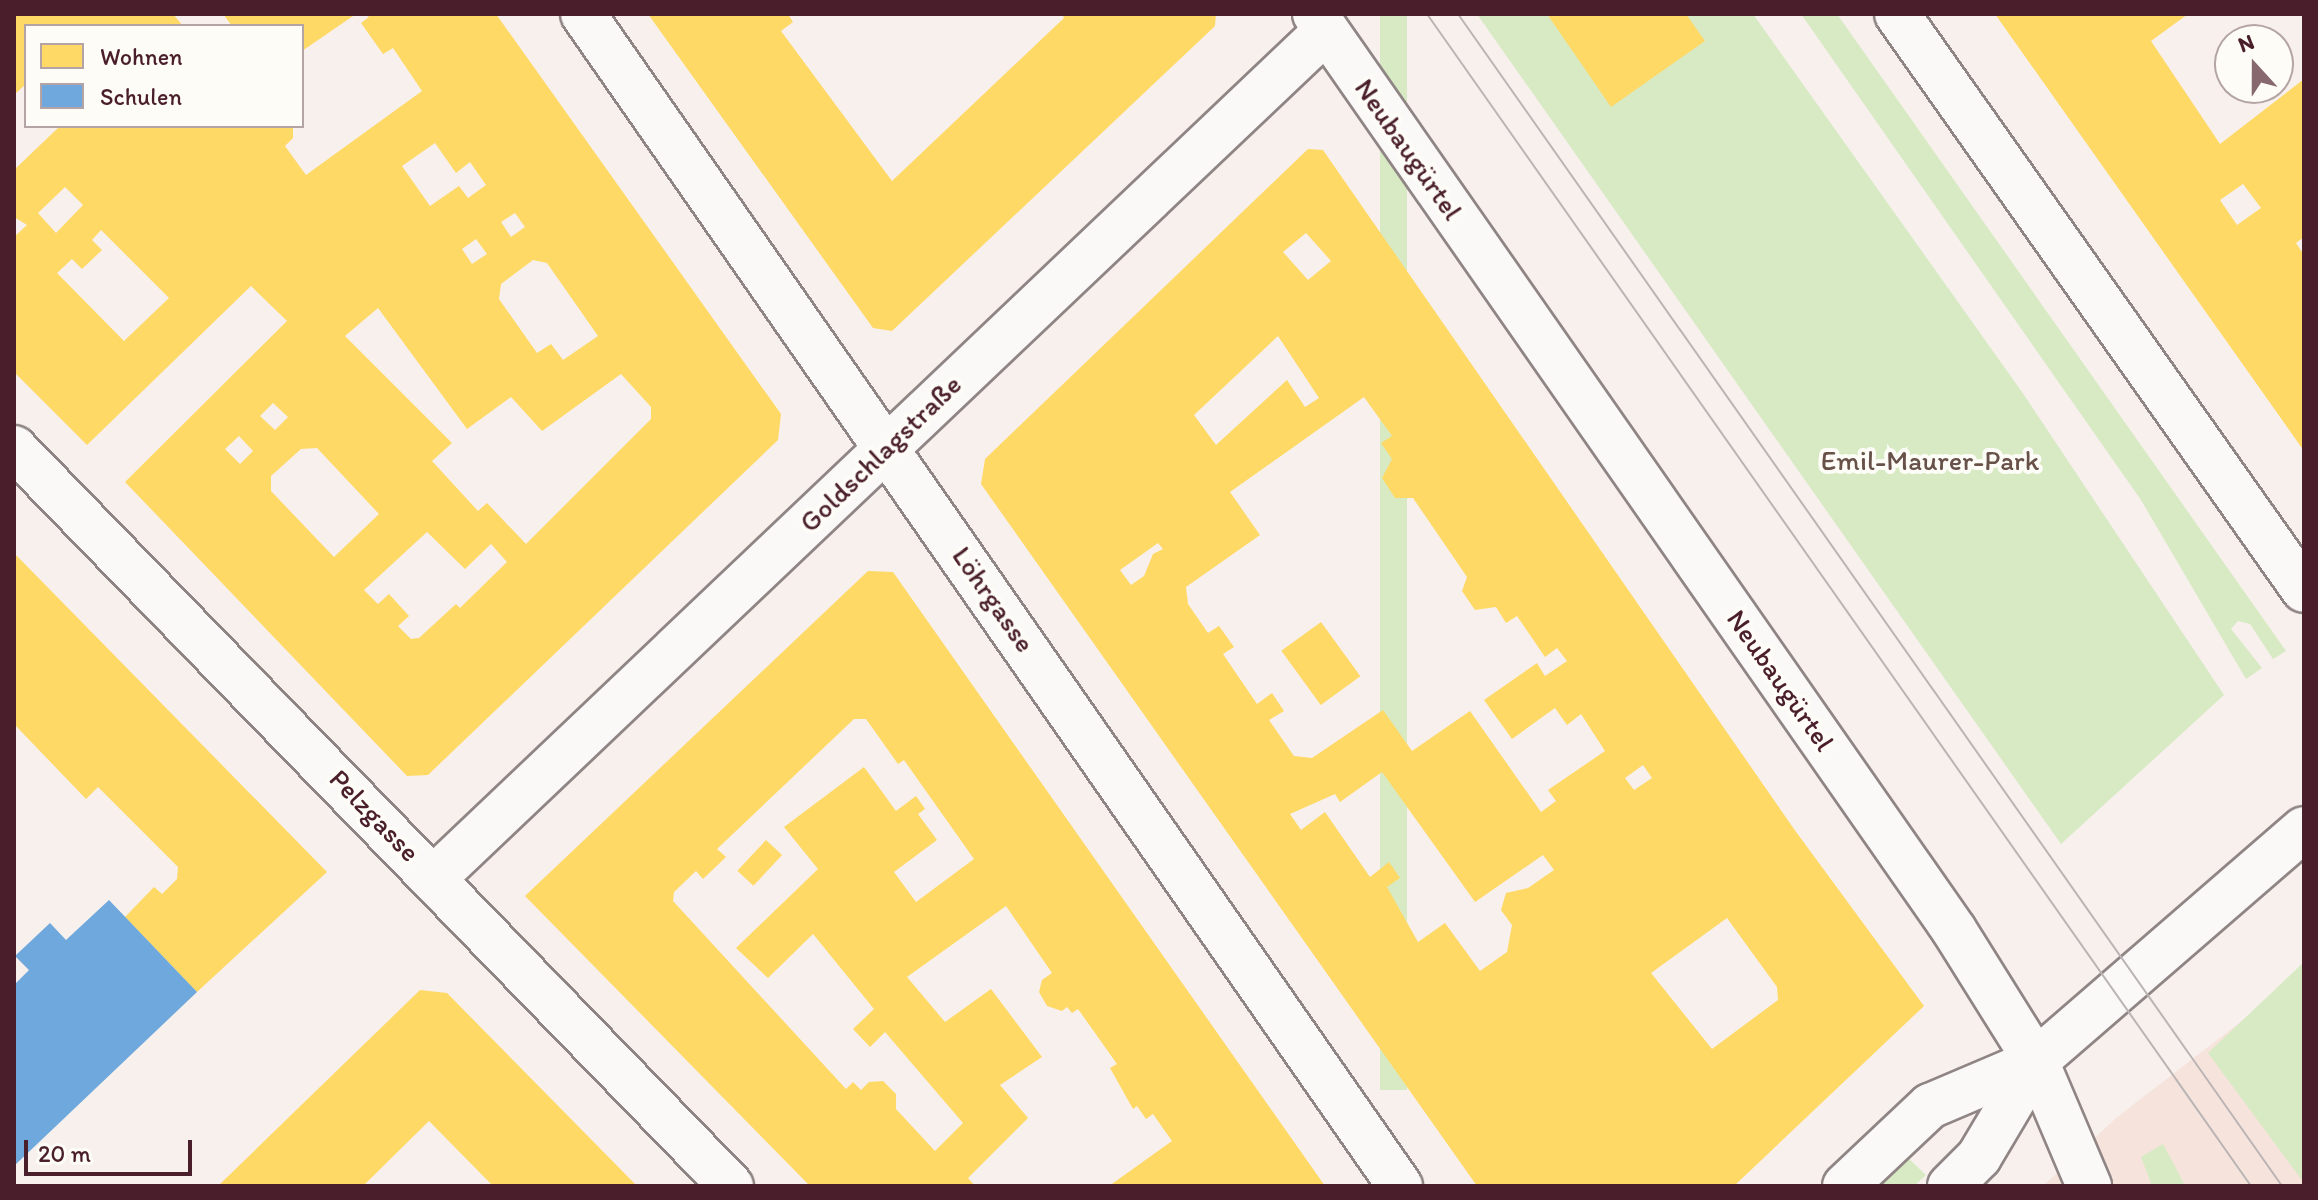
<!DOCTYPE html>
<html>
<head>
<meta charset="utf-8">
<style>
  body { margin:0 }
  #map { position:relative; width:2318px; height:1200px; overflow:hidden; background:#f7f0ec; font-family:Itim,sans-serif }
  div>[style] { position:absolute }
  .built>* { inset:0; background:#f5e3dc }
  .green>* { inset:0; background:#d7eac3; transform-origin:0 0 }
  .homes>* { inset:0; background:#ffd966; transform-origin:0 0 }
  .schools>* { inset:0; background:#6fa8dc }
  .roads { filter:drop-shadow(2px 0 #908585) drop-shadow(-2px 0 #908585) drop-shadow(0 2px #908585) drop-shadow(0 -2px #908585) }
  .minor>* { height:44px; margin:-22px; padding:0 22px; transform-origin:22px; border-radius:22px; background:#faf9f7 }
  .secondary>* { height:44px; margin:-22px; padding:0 22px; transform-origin:22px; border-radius:22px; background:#faf9f7 }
  .primary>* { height:44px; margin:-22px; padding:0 22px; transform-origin:22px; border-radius:22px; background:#faf9f7 }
  .tram>* { height:2px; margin:-1px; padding:0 1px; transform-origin:1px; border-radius:1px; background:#bab4b4 }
  span { translate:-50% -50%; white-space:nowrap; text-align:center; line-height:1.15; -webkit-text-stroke:8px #fdfcf7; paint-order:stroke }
  .street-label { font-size:28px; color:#4a1f2b }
  .park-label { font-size:28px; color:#675149 }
  .frame { position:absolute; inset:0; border:16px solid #4a1f2b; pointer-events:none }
  .legend { position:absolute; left:24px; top:24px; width:280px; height:104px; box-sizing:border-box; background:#fdfcf7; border:2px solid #b5a4a5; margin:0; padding:10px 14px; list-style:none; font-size:24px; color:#4a1f2b }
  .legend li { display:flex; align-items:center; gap:16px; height:40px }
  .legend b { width:40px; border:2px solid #b5a4a5 }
  .north { position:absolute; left:2214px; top:24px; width:80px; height:80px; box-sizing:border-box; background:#fdfcf7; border:2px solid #b5a4a5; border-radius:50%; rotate:339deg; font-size:22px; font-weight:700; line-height:32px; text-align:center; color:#4a1f2b }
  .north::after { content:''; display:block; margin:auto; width:28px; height:36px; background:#87686f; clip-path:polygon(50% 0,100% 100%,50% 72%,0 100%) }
  .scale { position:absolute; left:24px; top:1140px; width:168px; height:36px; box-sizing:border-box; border:4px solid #4a1f2b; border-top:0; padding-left:10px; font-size:24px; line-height:28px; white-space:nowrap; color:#4a1f2b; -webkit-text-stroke:6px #fdfcf7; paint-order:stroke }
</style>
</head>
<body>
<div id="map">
  <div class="built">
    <div style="clip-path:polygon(2304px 973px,2304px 1186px,2043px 1186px,2116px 1118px)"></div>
  </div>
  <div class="green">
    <div style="left:1380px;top:14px;width:27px;height:1076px"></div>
    <div style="clip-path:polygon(1477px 14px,1753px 14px,2022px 392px,2224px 695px,2061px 844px)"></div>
    <div style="clip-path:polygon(1801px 14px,1837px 14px,2286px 651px,2273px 659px,2250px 624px,2238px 621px,2231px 629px,2262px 668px,2246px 679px,2141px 500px)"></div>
    <div style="clip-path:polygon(2304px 962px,2304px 1183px,2208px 1053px)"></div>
    <div style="clip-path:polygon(2163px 1144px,2178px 1172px,2185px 1186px,2152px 1186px,2141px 1157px)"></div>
    <div style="clip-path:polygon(1908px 1158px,1926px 1175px,1914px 1186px,1878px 1186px)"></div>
  </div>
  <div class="homes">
    <div style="clip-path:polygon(14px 14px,173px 14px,183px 26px,26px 26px,26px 84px,14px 95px)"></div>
    <div style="clip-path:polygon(223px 14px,356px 14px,302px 51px,302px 26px,232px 26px)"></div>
    <div style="clip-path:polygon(evenodd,363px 14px,496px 14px,781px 414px,778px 440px,428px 775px,407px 776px,125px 482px,287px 321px,251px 286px,87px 445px,14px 372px,14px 237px,27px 225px,14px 217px,14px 170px,60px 126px,293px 126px,293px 138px,285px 146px,306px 175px,422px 91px,393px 48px,383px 54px,361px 23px,369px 17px,363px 14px,435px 143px,456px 173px,470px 162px,486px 185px,468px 198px,459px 186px,430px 206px,402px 166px,435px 143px,363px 14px,65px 187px,83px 205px,56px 233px,38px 213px,65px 187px,363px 14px,515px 213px,525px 227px,511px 237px,501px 222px,515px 213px,363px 14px,101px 230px,169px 298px,124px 341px,57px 273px,72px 259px,82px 269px,102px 250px,92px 240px,101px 230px,363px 14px,476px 239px,487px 254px,472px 264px,462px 249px,476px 239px,363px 14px,533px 260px,547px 263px,598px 336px,563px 360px,551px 344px,537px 353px,499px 299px,501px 284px,533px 260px,363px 14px,378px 308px,467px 429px,511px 397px,542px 431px,621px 374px,651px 407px,651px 419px,526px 544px,487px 503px,478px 511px,432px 461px,452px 443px,345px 336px,378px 308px,363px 14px,273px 403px,288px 417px,275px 430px,260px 416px,273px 403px,363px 14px,239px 436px,253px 451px,240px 464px,225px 449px,239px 436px,363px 14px,317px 448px,379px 514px,334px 557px,271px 491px,271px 476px,301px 449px,317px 448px,363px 14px,427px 532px,465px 569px,491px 544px,507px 562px,460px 608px,456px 604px,419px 638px,411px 639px,398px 626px,409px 616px,389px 594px,378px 604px,364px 590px,427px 532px)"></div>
    <div style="clip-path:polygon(648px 14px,788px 14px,793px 22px,781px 31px,892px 181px,1064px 18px,1062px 14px,1216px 14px,1215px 26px,892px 331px,873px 328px)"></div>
    <div style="clip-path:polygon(1547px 14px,1686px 14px,1705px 41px,1611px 107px)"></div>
    <div style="clip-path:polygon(evenodd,1995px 14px,2188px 14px,2151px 41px,2220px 144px,2304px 79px,2304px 237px,2296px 243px,2304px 255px,2304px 451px,1995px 14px,2243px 184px,2261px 208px,2237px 225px,2220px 200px,2243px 184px)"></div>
    <div style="clip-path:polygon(evenodd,1308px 149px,1323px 150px,1794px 829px,1924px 1006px,1734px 1186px,1477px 1186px,981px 484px,985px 459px,1308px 149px,1306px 233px,1331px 261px,1308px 280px,1283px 252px,1306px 233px,1308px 149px,1278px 336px,1319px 398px,1305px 407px,1287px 380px,1216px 445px,1194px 415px,1278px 336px,1308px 149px,1364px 397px,1392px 436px,1381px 443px,1392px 459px,1382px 478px,1395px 498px,1413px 498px,1467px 577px,1462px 591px,1475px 610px,1496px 607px,1506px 623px,1517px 616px,1545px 657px,1557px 648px,1567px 661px,1545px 676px,1537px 663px,1484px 700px,1512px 739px,1555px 708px,1567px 725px,1581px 714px,1605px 751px,1548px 790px,1556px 801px,1541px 812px,1470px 711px,1412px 751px,1383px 710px,1312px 758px,1294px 756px,1269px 720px,1284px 711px,1272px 693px,1257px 704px,1223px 654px,1234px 647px,1219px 626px,1208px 633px,1188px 604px,1186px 587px,1260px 535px,1230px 492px,1364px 397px,1308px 149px,1158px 543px,1163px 549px,1153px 554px,1144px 576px,1131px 585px,1120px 570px,1158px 543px,1308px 149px,1643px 765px,1652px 778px,1634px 790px,1625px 778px,1643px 765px,1308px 149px,1382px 772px,1475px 902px,1543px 855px,1554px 870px,1528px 888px,1506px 893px,1501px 910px,1512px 925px,1507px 952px,1480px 971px,1445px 923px,1418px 942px,1387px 887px,1400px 878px,1389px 862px,1370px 877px,1325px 812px,1301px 830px,1290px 814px,1335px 794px,1340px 802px,1382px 772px,1308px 149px,1727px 918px,1777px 987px,1778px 1000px,1712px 1049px,1651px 973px,1727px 918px)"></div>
    <div style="clip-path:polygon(14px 553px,327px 872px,197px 992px,125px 917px,154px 887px,162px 894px,177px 879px,178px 867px,98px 787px,86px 799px,14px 724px)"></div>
    <div style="clip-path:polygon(evenodd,868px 571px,893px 572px,1325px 1186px,1109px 1186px,1172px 1141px,1153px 1114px,1146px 1119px,1137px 1106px,1133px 1109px,1110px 1068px,1117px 1064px,1078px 1009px,1072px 1013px,1067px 1007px,1062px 1011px,1047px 1006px,1039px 992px,1042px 980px,1052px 973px,1006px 906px,907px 977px,945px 1022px,991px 989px,1042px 1057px,1000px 1085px,1028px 1118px,968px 1178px,975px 1186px,810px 1186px,525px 896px,868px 571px,854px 719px,866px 719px,898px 764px,904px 760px,974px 859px,916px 902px,894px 872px,937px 840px,918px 814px,925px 809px,916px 796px,896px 811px,864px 767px,784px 827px,818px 869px,736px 948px,768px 978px,813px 934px,874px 1009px,853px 1029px,870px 1047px,885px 1032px,963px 1123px,935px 1151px,896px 1109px,896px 1094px,883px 1081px,869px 1082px,861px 1090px,853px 1082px,846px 1089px,673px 901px,674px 892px,696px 871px,703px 879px,726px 857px,717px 849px,854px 719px)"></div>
    <div style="left:1321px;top:622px;width:67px;height:49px;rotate:54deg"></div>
    <div style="left:766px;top:840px;width:22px;height:42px;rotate:43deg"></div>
    <div style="clip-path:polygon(420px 990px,447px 993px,637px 1186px,493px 1186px,429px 1121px,363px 1186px,218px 1186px)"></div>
  </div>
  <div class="schools">
    <div style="clip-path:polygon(109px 900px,197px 992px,14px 1166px,14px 985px,29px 970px,15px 956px,50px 923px,66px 940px)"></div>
  </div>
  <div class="roads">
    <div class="minor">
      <div style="left:583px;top:14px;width:1429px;rotate:55.12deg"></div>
      <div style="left:14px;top:448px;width:1029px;rotate:45.83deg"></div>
      <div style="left:435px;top:877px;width:1229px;rotate:-43.52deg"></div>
    </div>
    <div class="secondary">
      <div style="left:1845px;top:1186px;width:117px;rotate:-43.3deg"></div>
      <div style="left:1930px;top:1106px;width:115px;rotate:-23deg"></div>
      <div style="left:2036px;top:1061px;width:354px;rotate:-40.9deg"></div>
      <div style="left:1950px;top:1186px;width:41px;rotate:-45deg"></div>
      <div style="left:1979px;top:1157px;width:112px;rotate:-59.3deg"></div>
    </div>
    <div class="primary">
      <div style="left:1315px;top:14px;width:1117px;rotate:55.1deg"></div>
      <div style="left:1954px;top:930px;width:155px;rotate:58deg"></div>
      <div style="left:2036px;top:1061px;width:136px;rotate:67deg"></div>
      <div style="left:1897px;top:14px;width:705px;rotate:54.76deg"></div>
    </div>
  </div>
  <div class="tram">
    <div style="left:1427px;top:14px;width:1433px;rotate:54.89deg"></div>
    <div style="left:1458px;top:14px;width:1433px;rotate:54.89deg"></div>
  </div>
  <div class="street-label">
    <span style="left:1409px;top:149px;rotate:55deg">Neubaugürtel</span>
    <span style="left:880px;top:453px;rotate:-44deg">Goldschlagstraße</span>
    <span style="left:994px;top:599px;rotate:55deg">Löhrgasse</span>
    <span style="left:1781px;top:680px;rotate:55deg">Neubaugürtel</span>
    <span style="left:375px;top:815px;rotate:46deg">Pelzgasse</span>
  </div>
  <div class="park-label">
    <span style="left:1930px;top:460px">Emil-Maurer-Park</span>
  </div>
  <div class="frame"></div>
  <ul class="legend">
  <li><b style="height:22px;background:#ffd966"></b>Wohnen</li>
  <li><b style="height:22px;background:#6fa8dc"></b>Schulen</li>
  </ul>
  <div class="north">N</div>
  <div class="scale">20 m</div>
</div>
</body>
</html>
